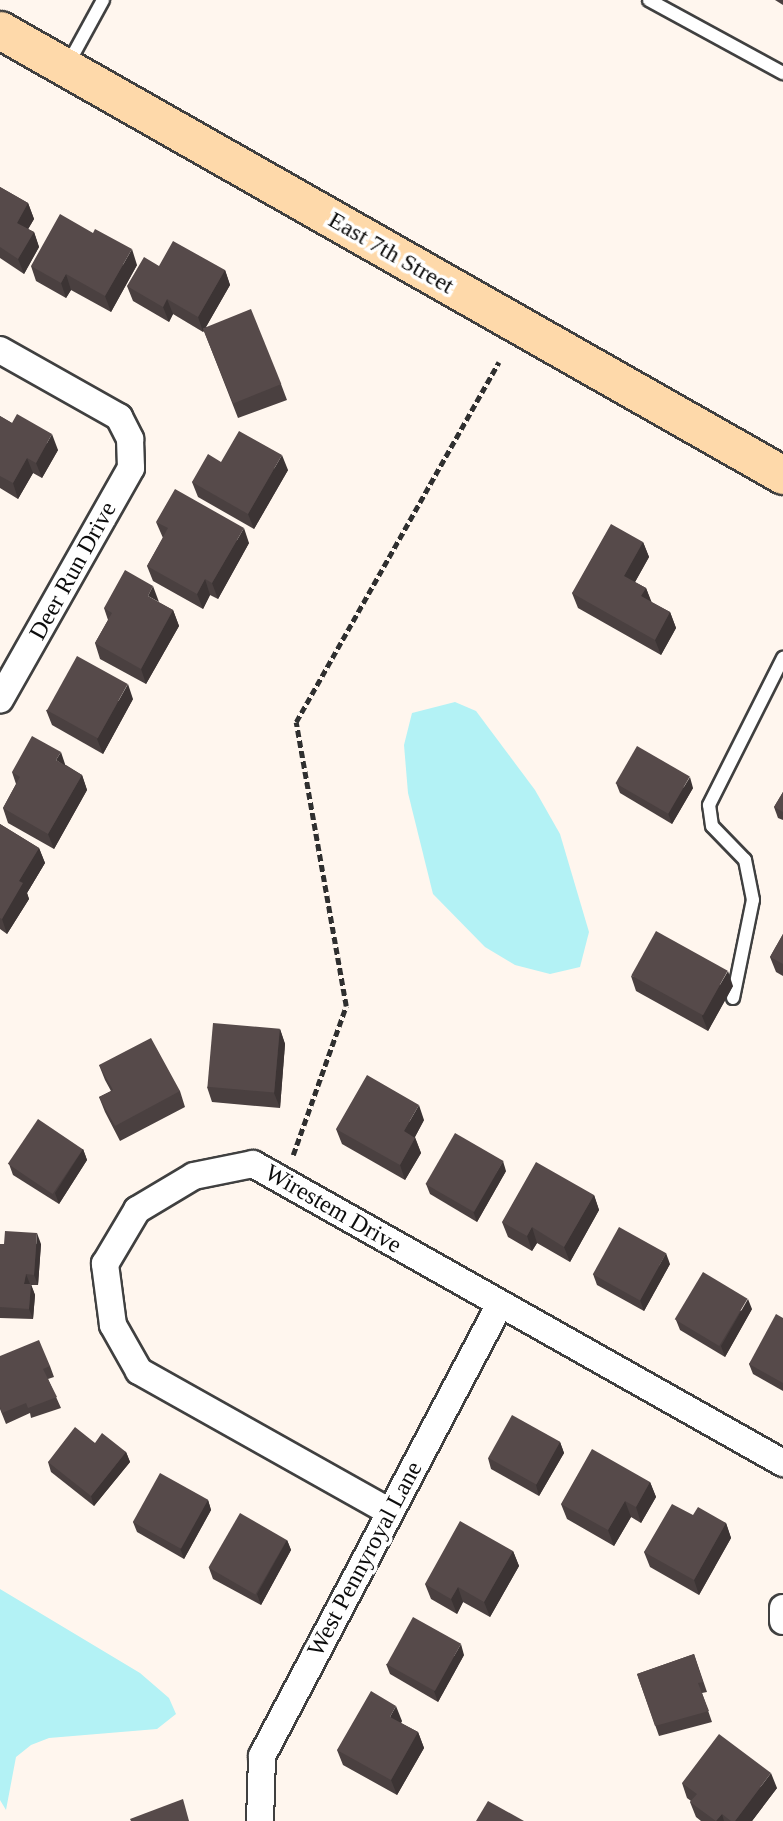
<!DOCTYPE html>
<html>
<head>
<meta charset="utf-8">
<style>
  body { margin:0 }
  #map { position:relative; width:783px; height:1821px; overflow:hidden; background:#fff6ee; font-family:Georgia,serif }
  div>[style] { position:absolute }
  .water>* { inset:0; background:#b3f2f5 }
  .path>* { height:4.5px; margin-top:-2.25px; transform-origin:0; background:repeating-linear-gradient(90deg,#2f2f2f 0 7px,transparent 0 10.5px) }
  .roads { filter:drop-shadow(2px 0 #404040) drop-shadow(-2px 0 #404040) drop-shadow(0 2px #404040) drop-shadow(0 -2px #404040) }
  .lane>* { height:12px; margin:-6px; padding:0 6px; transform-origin:6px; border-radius:6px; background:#fff }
  .street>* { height:26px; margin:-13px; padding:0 13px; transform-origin:13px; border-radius:13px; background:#fff }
  .secondary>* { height:37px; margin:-18.5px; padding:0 18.5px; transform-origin:18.5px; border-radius:18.5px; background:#fed9aa }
  .wall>* { inset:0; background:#4a4040 }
  .shaded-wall>* { inset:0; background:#3c3434 }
  .building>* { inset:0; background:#564a4a; transform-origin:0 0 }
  span { translate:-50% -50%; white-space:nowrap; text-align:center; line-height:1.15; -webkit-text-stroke:7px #fff; paint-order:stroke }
  .street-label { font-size:24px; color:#0d0d0d }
</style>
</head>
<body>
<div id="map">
  <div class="water">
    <div style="clip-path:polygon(455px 702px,476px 711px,535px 790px,560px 834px,589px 932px,580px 967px,550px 974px,515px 965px,485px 947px,433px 894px,408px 793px,404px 745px,412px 713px)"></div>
    <div style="clip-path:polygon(0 1589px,140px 1673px,169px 1698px,176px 1714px,157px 1729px,49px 1738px,31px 1745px,16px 1757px,6px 1810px,0 1800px)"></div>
  </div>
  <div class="path">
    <div style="left:293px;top:1155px;width:158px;rotate:-70.4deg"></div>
    <div style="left:346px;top:1006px;width:288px;rotate:-100deg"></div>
    <div style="left:296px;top:722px;width:413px;rotate:-60.6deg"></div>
  </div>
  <div class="roads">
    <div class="lane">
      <div style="left:649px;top:0;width:153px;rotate:28.6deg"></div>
      <div style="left:68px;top:64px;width:73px;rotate:-61.3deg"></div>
      <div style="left:733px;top:998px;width:100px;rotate:-78.5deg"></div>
      <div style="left:753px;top:900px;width:41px;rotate:-101.3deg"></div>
      <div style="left:745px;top:860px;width:47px;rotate:-134.1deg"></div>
      <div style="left:712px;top:826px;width:21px;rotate:-98deg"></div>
      <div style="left:709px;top:805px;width:165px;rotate:-63.3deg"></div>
    </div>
    <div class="street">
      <div style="left:0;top:350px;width:137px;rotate:29.4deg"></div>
      <div style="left:119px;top:417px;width:25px;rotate:63deg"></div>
      <div style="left:130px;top:439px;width:29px;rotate:88deg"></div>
      <div style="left:131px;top:468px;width:266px;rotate:119.5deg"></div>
      <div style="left:390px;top:1512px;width:288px;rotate:-150.7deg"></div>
      <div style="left:139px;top:1371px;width:53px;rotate:-119.5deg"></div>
      <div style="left:113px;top:1325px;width:62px;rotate:-97.5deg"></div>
      <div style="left:105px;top:1264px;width:63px;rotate:-59.3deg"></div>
      <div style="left:137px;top:1210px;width:66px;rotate:-30.8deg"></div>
      <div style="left:194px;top:1176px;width:60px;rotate:-11.5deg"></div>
      <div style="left:253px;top:1164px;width:609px;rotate:29.43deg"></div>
      <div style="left:783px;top:1608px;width:13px;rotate:90deg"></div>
      <div style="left:260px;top:1821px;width:65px;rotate:-88.2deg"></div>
      <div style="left:262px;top:1756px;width:511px;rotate:-62.23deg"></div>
    </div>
    <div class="secondary">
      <div style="left:0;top:30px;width:901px;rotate:29.61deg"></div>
    </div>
  </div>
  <div class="wall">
    <div style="clip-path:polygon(775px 0,783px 0,783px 5px)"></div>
    <div style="clip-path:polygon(0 187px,28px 203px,34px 219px,28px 229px,34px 232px,39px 247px,24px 274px,0 258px)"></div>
    <div style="clip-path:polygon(137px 265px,111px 312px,71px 290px,66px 298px,36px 281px,31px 266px)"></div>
    <div style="clip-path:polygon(159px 266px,225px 270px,230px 285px,206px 327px,281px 384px,287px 400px,238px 418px,204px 331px,203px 332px,173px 314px,169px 322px,133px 301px,127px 286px)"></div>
    <div style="clip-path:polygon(0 416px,58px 450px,42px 478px,33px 473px,18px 499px,0 488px)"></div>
    <div style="clip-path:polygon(221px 462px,288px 470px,254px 529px,198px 497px,192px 482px)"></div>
    <div style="clip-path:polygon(156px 522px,249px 543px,218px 599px,210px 595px,203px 609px,153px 581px,147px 566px,163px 538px)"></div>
    <div style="clip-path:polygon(643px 542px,649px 557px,635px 582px,646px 588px,651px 602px,670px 612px,676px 628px,661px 655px,578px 608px,572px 593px)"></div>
    <div style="clip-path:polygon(158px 602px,173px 610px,179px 626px,146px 684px,100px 659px,95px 643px,108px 620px,104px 608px)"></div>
    <div style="clip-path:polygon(133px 699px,103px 754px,52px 725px,46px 710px)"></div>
    <div style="clip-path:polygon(66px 765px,82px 775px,87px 790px,54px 849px,8px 823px,3px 808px,16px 784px,12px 772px)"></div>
    <div style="clip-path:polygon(616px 783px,693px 788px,672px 824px,620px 793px)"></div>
    <div style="clip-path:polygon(783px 792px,783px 820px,778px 818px,774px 807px)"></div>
    <div style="clip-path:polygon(0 824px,39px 848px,45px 863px,27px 893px,29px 899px,7px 934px,0 929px)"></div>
    <div style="clip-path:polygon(783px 934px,783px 976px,776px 972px,770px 957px)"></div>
    <div style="clip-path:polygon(631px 976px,733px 986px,708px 1031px,636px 991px)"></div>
    <div style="clip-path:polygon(280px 1029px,285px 1044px,280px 1108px,212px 1102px,207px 1087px)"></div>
    <div style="clip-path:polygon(99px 1065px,180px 1091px,185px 1107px,120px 1141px,105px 1112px,99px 1097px,111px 1091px,105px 1080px)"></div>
    <div style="clip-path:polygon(424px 1120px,415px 1137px,421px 1153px,405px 1180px,342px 1144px,336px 1129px)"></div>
    <div style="clip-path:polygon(83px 1149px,87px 1160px,59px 1204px,13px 1175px,9px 1164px)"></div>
    <div style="clip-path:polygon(506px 1171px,477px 1222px,430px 1194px,426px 1184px)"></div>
    <div style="clip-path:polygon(594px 1195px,599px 1210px,570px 1262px,537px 1243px,532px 1251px,508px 1237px,502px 1222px)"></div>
    <div style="clip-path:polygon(0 1244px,41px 1244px,38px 1285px,31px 1285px,35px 1295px,33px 1319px,0 1318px)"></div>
    <div style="clip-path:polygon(670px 1264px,644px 1311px,597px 1285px,593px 1274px)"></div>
    <div style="clip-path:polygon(752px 1309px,725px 1357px,680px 1330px,676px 1320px)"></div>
    <div style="clip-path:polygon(783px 1318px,783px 1391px,753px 1374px,749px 1364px)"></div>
    <div style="clip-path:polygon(0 1356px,50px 1366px,54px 1377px,48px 1379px,61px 1408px,31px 1418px,30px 1413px,6px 1424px,0 1409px)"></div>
    <div style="clip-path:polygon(560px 1442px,564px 1453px,539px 1496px,491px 1469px,488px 1458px)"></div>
    <div style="clip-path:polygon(95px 1443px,126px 1452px,130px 1462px,94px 1506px,51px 1472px,48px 1462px)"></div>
    <div style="clip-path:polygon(650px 1482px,656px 1497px,641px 1523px,631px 1517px,614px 1546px,567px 1519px,561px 1504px)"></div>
    <div style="clip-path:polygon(208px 1500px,211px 1510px,184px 1559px,137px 1532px,133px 1522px)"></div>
    <div style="clip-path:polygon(693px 1515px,726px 1523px,731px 1538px,699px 1595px,650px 1567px,644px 1552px)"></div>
    <div style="clip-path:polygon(287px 1540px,291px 1550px,261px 1605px,213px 1579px,209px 1568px)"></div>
    <div style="clip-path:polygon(513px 1551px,519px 1566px,490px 1617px,463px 1602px,457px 1614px,431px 1599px,425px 1584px)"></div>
    <div style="clip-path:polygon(694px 1654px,707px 1692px,702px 1693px,712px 1722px,659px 1736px,637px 1674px)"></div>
    <div style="clip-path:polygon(464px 1655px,438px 1702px,390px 1674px,386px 1664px)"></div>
    <div style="clip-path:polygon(402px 1721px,401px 1723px,418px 1732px,424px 1748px,397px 1795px,343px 1765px,337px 1750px)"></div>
    <div style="clip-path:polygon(682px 1783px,777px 1788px,752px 1821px,701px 1821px,696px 1817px,690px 1802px,691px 1801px,687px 1798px)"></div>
  </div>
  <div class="shaded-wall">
    <div style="clip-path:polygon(28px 203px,34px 219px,23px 238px,17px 223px)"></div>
    <div style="clip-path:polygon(34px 232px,39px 247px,24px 274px,18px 259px)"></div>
    <div style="clip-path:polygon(132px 249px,137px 265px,111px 312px,105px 296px)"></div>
    <div style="clip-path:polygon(225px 270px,230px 285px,203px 332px,198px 317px)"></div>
    <div style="clip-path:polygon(66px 274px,71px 290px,66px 298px,61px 283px)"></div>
    <div style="clip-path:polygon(167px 299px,173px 314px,169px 322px,163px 307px)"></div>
    <div style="clip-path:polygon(52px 434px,58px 450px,42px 478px,36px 463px)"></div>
    <div style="clip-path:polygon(282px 455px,288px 470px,254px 529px,248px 514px)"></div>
    <div style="clip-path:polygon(27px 458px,33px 473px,18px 499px,13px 483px)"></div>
    <div style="clip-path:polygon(244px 528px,249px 543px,218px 599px,212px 583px)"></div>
    <div style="clip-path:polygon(643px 542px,649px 557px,630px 591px,624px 576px)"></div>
    <div style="clip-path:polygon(205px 579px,210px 595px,203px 609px,197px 594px)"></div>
    <div style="clip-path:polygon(153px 586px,159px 602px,148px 596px)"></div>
    <div style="clip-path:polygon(646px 588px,652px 603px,641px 596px)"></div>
    <div style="clip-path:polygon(173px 610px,179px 626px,146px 684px,141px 669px)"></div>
    <div style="clip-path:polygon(670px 612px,676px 628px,661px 655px,655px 640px)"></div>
    <div style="clip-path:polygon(128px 684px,133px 699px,103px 754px,97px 739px)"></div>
    <div style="clip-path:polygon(61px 752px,66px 767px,56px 760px)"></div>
    <div style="clip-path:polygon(82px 775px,87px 790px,54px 849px,48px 834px)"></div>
    <div style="clip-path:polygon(690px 777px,693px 788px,672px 824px,668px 813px)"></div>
    <div style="clip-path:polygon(39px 848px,45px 863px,27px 893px,29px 899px,7px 934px,2px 919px,19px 881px)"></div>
    <div style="clip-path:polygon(728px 971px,733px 986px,708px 1031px,702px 1016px)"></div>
    <div style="clip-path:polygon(280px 1029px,285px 1044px,280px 1108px,274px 1093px)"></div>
    <div style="clip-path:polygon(419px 1105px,424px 1120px,410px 1146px,404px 1131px)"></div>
    <div style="clip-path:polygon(415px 1138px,421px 1153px,405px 1180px,400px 1165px)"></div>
    <div style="clip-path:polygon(83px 1149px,87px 1160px,59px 1204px,55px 1193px)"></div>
    <div style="clip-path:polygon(503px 1161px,506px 1171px,477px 1222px,473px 1211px)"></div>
    <div style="clip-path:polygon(594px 1195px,599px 1210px,570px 1262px,564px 1247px)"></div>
    <div style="clip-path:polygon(532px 1227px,537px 1243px,532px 1251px,527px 1236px)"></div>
    <div style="clip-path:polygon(37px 1233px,41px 1244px,38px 1285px,34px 1275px)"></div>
    <div style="clip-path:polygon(666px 1253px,670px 1264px,644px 1311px,640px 1300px)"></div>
    <div style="clip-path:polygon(26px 1274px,30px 1284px,24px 1284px)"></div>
    <div style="clip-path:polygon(31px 1284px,35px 1295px,33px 1319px,29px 1309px)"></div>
    <div style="clip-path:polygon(748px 1299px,752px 1309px,725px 1357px,721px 1346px)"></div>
    <div style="clip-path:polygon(560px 1442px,564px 1453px,539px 1496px,536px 1485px)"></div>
    <div style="clip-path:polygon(126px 1452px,130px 1462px,94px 1506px,91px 1496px)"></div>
    <div style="clip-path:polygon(650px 1482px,656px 1497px,641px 1523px,636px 1507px)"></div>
    <div style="clip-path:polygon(208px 1500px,211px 1510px,184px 1559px,180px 1548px)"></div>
    <div style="clip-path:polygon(625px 1501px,631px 1517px,614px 1546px,608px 1530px)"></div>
    <div style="clip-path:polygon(726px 1523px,731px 1538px,699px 1595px,694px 1580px)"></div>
    <div style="clip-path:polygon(287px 1540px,291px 1550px,261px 1605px,257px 1594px)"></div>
    <div style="clip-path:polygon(513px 1551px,519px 1566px,490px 1617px,484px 1602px)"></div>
    <div style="clip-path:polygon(458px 1587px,463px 1602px,457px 1614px,451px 1599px)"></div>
    <div style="clip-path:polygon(461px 1644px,464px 1655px,438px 1702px,434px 1691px)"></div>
    <div style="clip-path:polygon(396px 1706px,402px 1721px,396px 1732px,390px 1717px)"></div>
    <div style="clip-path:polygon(418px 1732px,424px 1748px,397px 1795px,391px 1780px)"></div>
    <div style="clip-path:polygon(771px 1773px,777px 1788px,752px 1821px,735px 1821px)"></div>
    <div style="clip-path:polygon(722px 1814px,724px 1821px,716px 1821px)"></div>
  </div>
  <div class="building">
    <div style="clip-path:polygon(0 187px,28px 203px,17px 223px,34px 232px,18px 259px,0 247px)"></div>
    <div style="clip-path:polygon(60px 214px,93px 233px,95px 229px,132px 249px,105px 296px,66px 274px,61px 283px,31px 266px)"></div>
    <div style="clip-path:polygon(173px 241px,225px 270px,198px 317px,167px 299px,163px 307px,127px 286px,144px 257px,159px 266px)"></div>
    <div style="left:251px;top:309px;width:81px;height:52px;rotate:68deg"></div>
    <div style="clip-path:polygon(17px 414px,52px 434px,36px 463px,27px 458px,13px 483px,0 476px,0 416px,12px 423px)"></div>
    <div style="clip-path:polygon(239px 431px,282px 455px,248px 514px,192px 482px,208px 454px,221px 462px)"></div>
    <div style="clip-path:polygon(175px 489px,244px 528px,212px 583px,205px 579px,197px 594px,147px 566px,168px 528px,156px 522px)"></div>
    <div style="clip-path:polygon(611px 524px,643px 542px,624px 576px,646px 588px,641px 596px,670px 612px,655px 640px,572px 593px)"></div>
    <div style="clip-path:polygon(125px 570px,153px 586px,148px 596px,173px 610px,141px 669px,95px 643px,112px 613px,104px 608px)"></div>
    <div style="left:77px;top:656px;width:58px;height:62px;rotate:29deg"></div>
    <div style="clip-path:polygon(32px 736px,61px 752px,56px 760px,82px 775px,48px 834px,3px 808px,20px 777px,12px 772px)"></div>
    <div style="left:637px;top:746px;width:61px;height:43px;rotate:30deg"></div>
    <div style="clip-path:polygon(783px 792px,783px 812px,774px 807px)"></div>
    <div style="clip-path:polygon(0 824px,39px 848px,19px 881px,23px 883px,2px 919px,0 918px)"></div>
    <div style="left:656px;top:931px;width:82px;height:51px;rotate:29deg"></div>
    <div style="clip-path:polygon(783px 934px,783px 964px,770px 957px)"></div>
    <div style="left:213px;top:1023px;width:67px;height:64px;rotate:5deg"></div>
    <div style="clip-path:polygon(151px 1038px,180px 1091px,115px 1126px,99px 1097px,113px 1090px,99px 1065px)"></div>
    <div style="clip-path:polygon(367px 1075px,419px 1105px,404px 1131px,415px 1138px,400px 1165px,336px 1129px)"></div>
    <div style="left:38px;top:1119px;width:54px;height:54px;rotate:34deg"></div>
    <div style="left:455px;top:1133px;width:56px;height:59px;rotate:30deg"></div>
    <div style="clip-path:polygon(536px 1162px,594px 1195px,564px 1247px,532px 1227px,527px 1236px,502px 1222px)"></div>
    <div style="left:619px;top:1227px;width:54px;height:54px;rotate:29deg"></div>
    <div style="clip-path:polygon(5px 1231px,37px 1233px,34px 1275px,26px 1274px,24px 1284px,31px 1284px,29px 1309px,0 1307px,0 1244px,4px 1244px)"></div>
    <div style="left:703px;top:1272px;width:52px;height:55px;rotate:31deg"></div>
    <div style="clip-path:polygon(776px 1314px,783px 1318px,783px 1383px,749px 1364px)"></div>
    <div style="clip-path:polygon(39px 1340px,50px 1366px,43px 1369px,57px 1397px,28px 1408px,26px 1403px,2px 1413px,0 1407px,0 1356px)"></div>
    <div style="left:512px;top:1415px;width:55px;height:49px;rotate:29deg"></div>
    <div style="clip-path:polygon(75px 1427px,95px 1443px,102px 1433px,126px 1452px,91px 1496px,48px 1462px)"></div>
    <div style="clip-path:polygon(592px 1449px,650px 1482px,636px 1507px,625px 1501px,608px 1530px,561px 1504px)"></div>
    <div style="left:160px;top:1473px;width:55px;height:56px;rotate:29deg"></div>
    <div style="clip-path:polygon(672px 1504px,693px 1515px,698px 1507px,726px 1523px,694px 1580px,644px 1552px)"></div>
    <div style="left:240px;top:1513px;width:54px;height:63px;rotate:30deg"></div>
    <div style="clip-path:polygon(460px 1521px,513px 1551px,484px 1602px,458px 1587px,451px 1599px,425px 1584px)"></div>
    <div style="left:413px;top:1617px;width:55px;height:54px;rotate:29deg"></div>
    <div style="clip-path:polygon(694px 1654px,703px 1682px,698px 1683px,709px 1711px,655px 1726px,637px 1674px)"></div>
    <div style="clip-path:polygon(371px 1691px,396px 1706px,390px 1717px,418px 1732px,391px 1780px,337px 1750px)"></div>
    <div style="clip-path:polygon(719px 1734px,771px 1773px,735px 1821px,731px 1821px,722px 1814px,716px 1821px,690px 1802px,697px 1794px,682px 1783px)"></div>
    <div style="clip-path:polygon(183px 1799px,189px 1821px,131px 1821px,130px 1819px)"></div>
    <div style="clip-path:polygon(488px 1801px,524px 1821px,476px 1821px)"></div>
  </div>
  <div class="street-label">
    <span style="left:391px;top:253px;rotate:30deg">East 7th Street</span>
    <span style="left:73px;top:571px;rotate:-61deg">Deer Run Drive</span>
    <span style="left:333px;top:1209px;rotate:30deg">Wirestem Drive</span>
    <span style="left:365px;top:1559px;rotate:-62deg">West Pennyroyal Lane</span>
  </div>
</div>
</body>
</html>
